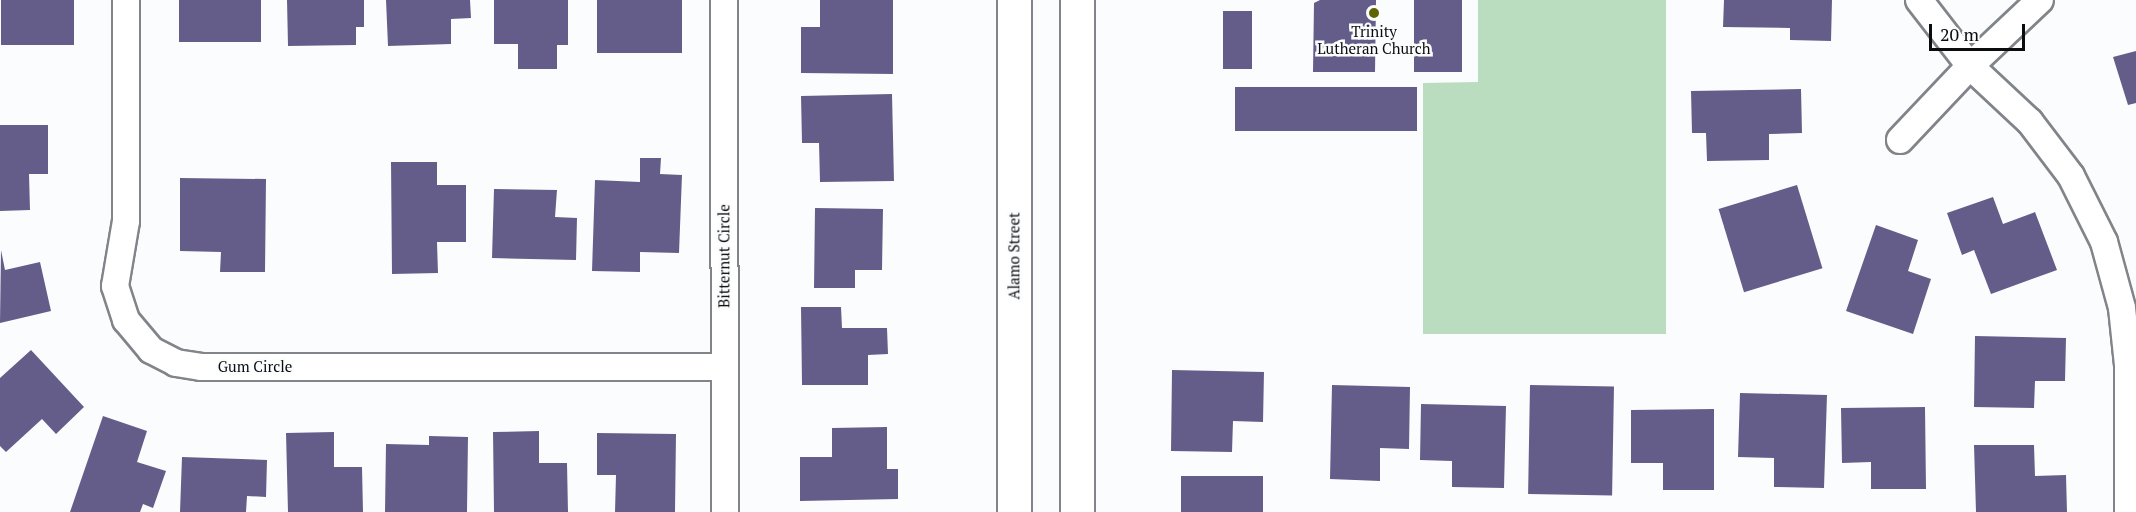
<!DOCTYPE html>
<html>
<head>
<meta charset="utf-8">
<style>
  body { margin:0 }
  #map { position:relative; width:2136px; height:512px; overflow:hidden; background:#fafcfe; font-family:"PT Serif",serif }
  div>[style] { position:absolute }
  .green>* { inset:0; background:#b9ddbe }
  .building>* { inset:0; background:#655d89; transform-origin:0 0 }
  .roads { filter:drop-shadow(2px 0 #818489) drop-shadow(-2px 0 #818489) drop-shadow(0 2px #818489) drop-shadow(0 -2px #818489) }
  .street>* { height:26px; margin:-13px; padding:0 13px; transform-origin:13px; border-radius:13px; background:#fff }
  .secondary>* { height:33px; margin:-16.5px; padding:0 16.5px; transform-origin:16.5px; border-radius:16.5px; background:#fff }
  .dots>* { width:16px; height:16px; translate:-50% -50%; box-sizing:border-box; border:3px solid #fafcfe; border-radius:50% }
  span { translate:-50% -50%; white-space:nowrap; text-align:center; line-height:1.15; -webkit-text-stroke:5px #fafcfe; paint-order:stroke }
  .poi-label { font-size:15px; color:#0b0c0e }
  .street-label { font-size:15px; color:#0b0c0e }
  .scale { position:absolute; left:1929px; top:24px; width:96px; height:27px; box-sizing:border-box; border:3px solid #0b0c0e; border-top:0; padding-left:8px; font-size:18px; line-height:21px; white-space:nowrap; color:#0b0c0e; -webkit-text-stroke:4px #fafcfe; paint-order:stroke }
</style>
</head>
<body>
<div id="map">
  <div class="green">
    <div style="clip-path:polygon(1478px 0,1666px 0,1666px 334px,1423px 334px,1423px 83px,1478px 82px)"></div>
  </div>
  <div class="building">
    <div style="left:1px;top:0;width:73px;height:45px"></div>
    <div style="left:179px;top:0;width:82px;height:42px"></div>
    <div style="clip-path:polygon(287px 0,364px 0,364px 27px,356px 27px,356px 45px,288px 46px)"></div>
    <div style="clip-path:polygon(386px 0,470px 0,471px 18px,451px 19px,451px 44px,388px 46px)"></div>
    <div style="clip-path:polygon(494px 0,568px 0,568px 45px,557px 45px,557px 69px,518px 69px,518px 44px,494px 44px)"></div>
    <div style="left:597px;top:0;width:85px;height:53px"></div>
    <div style="clip-path:polygon(820px 0,893px 0,893px 74px,801px 73px,801px 27px,820px 27px)"></div>
    <div style="clip-path:polygon(1320px 0,1376px 0,1375px 72px,1313px 72px,1314px 3px)"></div>
    <div style="left:1414px;top:0;width:48px;height:72px"></div>
    <div style="clip-path:polygon(1724px 0,1832px 0,1831px 41px,1790px 40px,1790px 28px,1723px 27px)"></div>
    <div style="left:1223px;top:11px;width:29px;height:58px"></div>
    <div style="clip-path:polygon(2136px 51px,2136px 103px,2128px 105px,2113px 57px)"></div>
    <div style="left:1235px;top:87px;width:182px;height:44px"></div>
    <div style="clip-path:polygon(1801px 89px,1802px 133px,1769px 134px,1769px 160px,1707px 161px,1706px 133px,1692px 133px,1691px 91px)"></div>
    <div style="clip-path:polygon(892px 94px,894px 181px,820px 182px,819px 143px,802px 143px,801px 96px)"></div>
    <div style="clip-path:polygon(0 125px,48px 125px,48px 174px,29px 174px,30px 210px,0 211px)"></div>
    <div style="clip-path:polygon(640px 158px,661px 158px,660px 174px,682px 175px,679px 253px,640px 252px,640px 272px,592px 271px,595px 180px,640px 182px)"></div>
    <div style="clip-path:polygon(391px 162px,437px 162px,437px 185px,466px 185px,466px 242px,437px 242px,438px 273px,392px 274px)"></div>
    <div style="clip-path:polygon(180px 178px,266px 179px,265px 272px,220px 272px,221px 252px,180px 251px)"></div>
    <div style="left:1797px;top:185px;width:87px;height:82px;rotate:73deg"></div>
    <div style="clip-path:polygon(494px 189px,557px 190px,555px 217px,577px 218px,576px 260px,492px 258px)"></div>
    <div style="clip-path:polygon(1993px 197px,2003px 224px,2035px 212px,2057px 270px,1991px 294px,1974px 250px,1962px 255px,1947px 213px)"></div>
    <div style="clip-path:polygon(815px 208px,883px 209px,882px 270px,855px 270px,855px 288px,814px 288px)"></div>
    <div style="clip-path:polygon(1876px 225px,1918px 240px,1908px 271px,1931px 279px,1913px 334px,1846px 311px)"></div>
    <div style="clip-path:polygon(1px 250px,5px 270px,40px 262px,51px 311px,0 323px)"></div>
    <div style="clip-path:polygon(801px 307px,841px 307px,842px 328px,887px 328px,888px 354px,868px 355px,868px 385px,802px 385px)"></div>
    <div style="clip-path:polygon(1975px 336px,2066px 338px,2065px 381px,2035px 381px,2034px 408px,1974px 407px)"></div>
    <div style="clip-path:polygon(31px 350px,84px 407px,56px 434px,42px 419px,6px 452px,0 446px,0 378px)"></div>
    <div style="clip-path:polygon(1172px 370px,1264px 372px,1263px 422px,1233px 421px,1232px 452px,1171px 451px)"></div>
    <div style="clip-path:polygon(1332px 385px,1410px 387px,1409px 449px,1380px 448px,1380px 481px,1330px 479px)"></div>
    <div style="left:1530px;top:385px;width:84px;height:109px;rotate:1deg"></div>
    <div style="clip-path:polygon(1740px 393px,1827px 395px,1824px 488px,1774px 487px,1774px 458px,1738px 457px)"></div>
    <div style="clip-path:polygon(1421px 404px,1506px 406px,1504px 488px,1452px 487px,1452px 461px,1420px 460px)"></div>
    <div style="clip-path:polygon(1925px 407px,1926px 489px,1871px 489px,1871px 462px,1842px 463px,1841px 408px)"></div>
    <div style="clip-path:polygon(1714px 409px,1714px 490px,1663px 490px,1663px 463px,1631px 463px,1631px 410px)"></div>
    <div style="clip-path:polygon(103px 416px,147px 431px,137px 462px,166px 471px,153px 508px,143px 504px,140px 512px,70px 512px)"></div>
    <div style="clip-path:polygon(887px 427px,887px 469px,898px 469px,898px 499px,800px 501px,800px 457px,832px 457px,832px 428px)"></div>
    <div style="clip-path:polygon(539px 431px,539px 463px,567px 463px,568px 512px,494px 512px,493px 432px)"></div>
    <div style="clip-path:polygon(334px 432px,334px 467px,362px 467px,363px 512px,288px 512px,286px 433px)"></div>
    <div style="clip-path:polygon(597px 433px,676px 434px,675px 512px,615px 512px,616px 475px,597px 475px)"></div>
    <div style="clip-path:polygon(429px 436px,468px 437px,467px 512px,385px 512px,386px 444px,429px 445px)"></div>
    <div style="clip-path:polygon(1974px 445px,2034px 445px,2035px 476px,2066px 475px,2067px 512px,1976px 512px)"></div>
    <div style="clip-path:polygon(182px 457px,267px 460px,266px 497px,247px 496px,246px 512px,180px 512px)"></div>
    <div style="left:1263px;top:476px;width:36px;height:82px;rotate:90deg"></div>
  </div>
  <div class="roads">
    <div class="street">
      <div style="left:126px;top:0;width:221px;rotate:90deg"></div>
      <div style="left:126px;top:221px;width:66px;rotate:99.6deg"></div>
      <div style="left:115px;top:286px;width:36px;rotate:72deg"></div>
      <div style="left:126px;top:320px;width:39px;rotate:50deg"></div>
      <div style="left:151px;top:350px;width:28px;rotate:27deg"></div>
      <div style="left:176px;top:363px;width:25px;rotate:9deg"></div>
      <div style="left:201px;top:367px;width:523px"></div>
      <div style="left:724px;top:0;width:512px;rotate:89.89deg"></div>
      <div style="left:1919px;top:0;width:83px;rotate:52.3deg"></div>
      <div style="left:1970px;top:66px;width:82px;rotate:43deg"></div>
      <div style="left:2030px;top:122px;width:68px;rotate:52.8deg"></div>
      <div style="left:2071px;top:176px;width:74px;rotate:63.4deg"></div>
      <div style="left:2104px;top:242px;width:68px;rotate:74.7deg"></div>
      <div style="left:2122px;top:308px;width:57px;rotate:84deg"></div>
      <div style="left:2128px;top:365px;width:147px;rotate:90deg"></div>
      <div style="left:1900px;top:140px;width:102px;rotate:-46.6deg"></div>
      <div style="left:1970px;top:66px;width:96px;rotate:-43.3deg"></div>
    </div>
    <div class="secondary">
      <div style="left:1014px;top:0;width:512px;rotate:90deg"></div>
      <div style="left:1077px;top:0;width:512px;rotate:90deg"></div>
    </div>
  </div>
  <div class="dots">
    <div style="left:1374px;top:13px;background:#5e6401"></div>
  </div>
  <div class="poi-label">
    <span style="left:1374px;top:40px">Trinity<br>Lutheran Church</span>
  </div>
  <div class="street-label">
    <span style="left:724px;top:256px;rotate:-90deg">Bitternut Circle</span>
    <span style="left:1014px;top:256px;rotate:-90deg">Alamo Street</span>
    <span style="left:255px;top:367px">Gum Circle</span>
  </div>
  <div class="scale">20 m</div>
</div>
</body>
</html>
